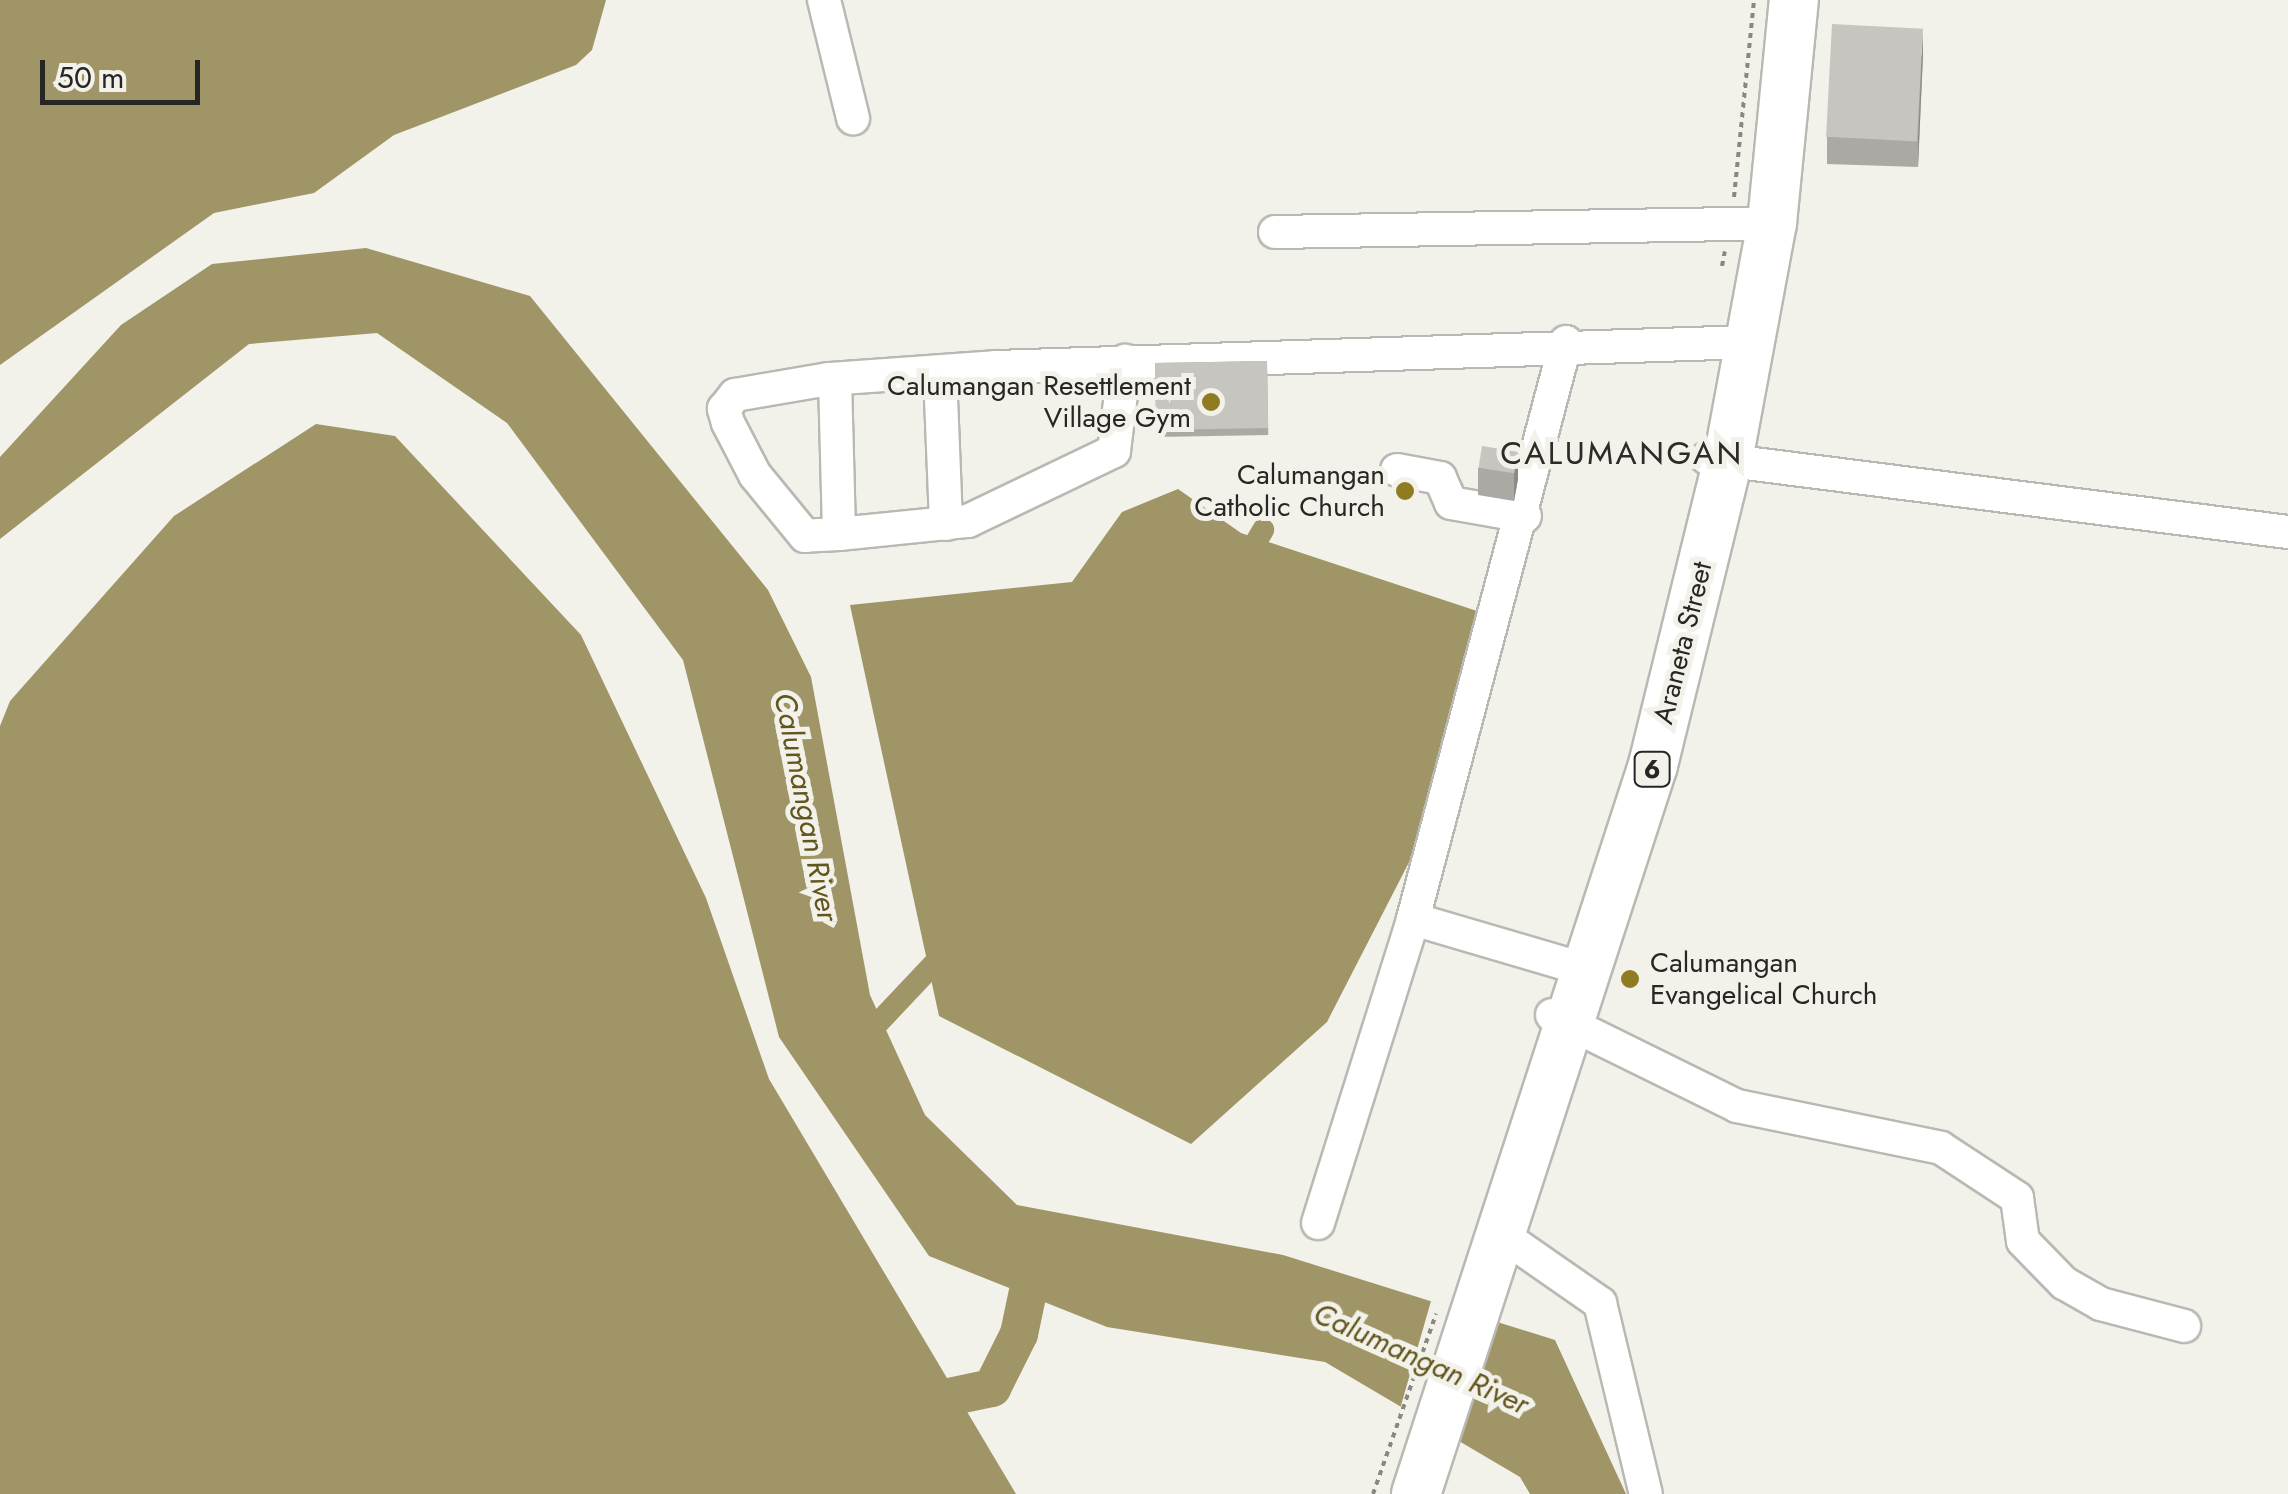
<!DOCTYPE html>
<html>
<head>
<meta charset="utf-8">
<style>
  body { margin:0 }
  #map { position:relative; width:2288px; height:1494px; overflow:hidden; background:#f2f1ea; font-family:Jost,sans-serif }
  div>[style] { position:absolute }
  .water>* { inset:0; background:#9f9566 }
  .pier>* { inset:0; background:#f2f1ea; transform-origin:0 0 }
  .canal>* { height:22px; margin:-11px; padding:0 11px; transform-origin:11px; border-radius:11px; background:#9f9566 }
  .river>* { height:38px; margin:-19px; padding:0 19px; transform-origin:19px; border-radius:19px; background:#9f9566 }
  .path>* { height:4px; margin-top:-2px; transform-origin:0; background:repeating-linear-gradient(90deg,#888782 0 5px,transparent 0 10px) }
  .roads { filter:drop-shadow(2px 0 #b9b8b2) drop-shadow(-2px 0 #b9b8b2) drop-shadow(0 2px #b9b8b2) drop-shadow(0 -2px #b9b8b2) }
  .minor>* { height:32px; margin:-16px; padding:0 16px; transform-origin:16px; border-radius:16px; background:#fff }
  .highway>* { height:48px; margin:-24px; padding:0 24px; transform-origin:24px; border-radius:24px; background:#fff }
  .wall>* { inset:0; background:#aaa9a4; transform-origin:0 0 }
  .shaded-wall>* { inset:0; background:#8b8a86 }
  .building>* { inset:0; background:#c6c5bf; transform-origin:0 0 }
  .dots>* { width:28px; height:28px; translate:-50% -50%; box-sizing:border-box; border:5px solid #f2f1ea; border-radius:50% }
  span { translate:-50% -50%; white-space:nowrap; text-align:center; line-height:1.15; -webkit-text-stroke:10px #f2f1ea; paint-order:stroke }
  .shield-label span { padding:2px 8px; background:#f2f1ea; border:2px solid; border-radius:8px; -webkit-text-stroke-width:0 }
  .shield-label { font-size:25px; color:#272624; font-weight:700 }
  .poi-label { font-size:28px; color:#272624 }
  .right { translate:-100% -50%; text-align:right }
  .left { translate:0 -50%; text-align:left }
  .street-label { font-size:28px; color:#272624 }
  .water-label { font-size:30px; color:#62551d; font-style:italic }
  .quarter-label { font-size:32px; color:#2d2b27; letter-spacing:2.5px }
  .scale { position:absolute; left:40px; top:60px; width:160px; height:45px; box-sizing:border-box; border:5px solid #272624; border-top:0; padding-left:12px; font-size:30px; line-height:35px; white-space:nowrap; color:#272624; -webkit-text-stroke:8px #f2f1ea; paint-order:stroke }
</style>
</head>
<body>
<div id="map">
  <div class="water">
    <div style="clip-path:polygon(0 0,606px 0,592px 50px,576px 65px,394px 135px,314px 193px,214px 213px,0 365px)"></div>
    <div style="clip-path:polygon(366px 248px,530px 296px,768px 590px,811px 677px,870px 995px,925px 1115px,1017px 1205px,1283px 1255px,1555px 1340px,1626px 1494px,1530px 1494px,1520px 1477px,1325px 1362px,1107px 1327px,929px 1256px,779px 1037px,683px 660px,507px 423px,377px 333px,249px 344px,0 539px,0 457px,121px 325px,212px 264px)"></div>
    <div style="clip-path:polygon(316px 424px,395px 436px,581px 635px,706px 898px,769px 1079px,1016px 1494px,0 1494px,0 726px,10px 701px,174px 516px)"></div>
    <div style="clip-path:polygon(1178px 489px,1241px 533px,1486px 614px,1423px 835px,1327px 1022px,1191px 1144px,939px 1016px,850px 605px,1072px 582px,1122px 512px)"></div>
  </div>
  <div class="pier">
    <div style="left:1431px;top:1301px;width:66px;height:114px;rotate:16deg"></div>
  </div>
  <div class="canal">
    <div style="left:1242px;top:566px;width:42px;rotate:-59.7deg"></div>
    <div style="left:863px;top:1039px;width:122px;rotate:-46.7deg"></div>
  </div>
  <div class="river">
    <div style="left:911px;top:1405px;width:83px;rotate:-11.9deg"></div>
    <div style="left:992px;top:1388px;width:60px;rotate:-63.4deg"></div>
    <div style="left:1019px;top:1334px;width:92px;rotate:-78.1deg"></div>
  </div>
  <div class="path">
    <div style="left:1734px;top:197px;width:198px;rotate:-84.2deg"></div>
    <div style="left:1722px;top:266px;width:15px;rotate:-79deg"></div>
    <div style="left:1373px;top:1494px;width:191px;rotate:-70.7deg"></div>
  </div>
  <div class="roads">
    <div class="minor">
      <div style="left:824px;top:0;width:122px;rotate:76.2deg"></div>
      <div style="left:1275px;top:232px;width:497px;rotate:-1deg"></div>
      <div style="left:940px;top:373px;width:151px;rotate:87.7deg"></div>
      <div style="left:835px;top:379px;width:155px;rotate:88.5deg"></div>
      <div style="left:839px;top:534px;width:34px;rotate:177deg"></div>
      <div style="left:805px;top:536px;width:79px;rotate:-129.3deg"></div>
      <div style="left:755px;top:475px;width:59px;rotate:-117.4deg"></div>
      <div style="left:728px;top:423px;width:15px;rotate:-106deg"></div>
      <div style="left:724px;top:409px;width:18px;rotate:-52deg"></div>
      <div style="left:735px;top:395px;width:95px;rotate:-9.7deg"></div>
      <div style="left:829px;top:379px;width:167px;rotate:-4.1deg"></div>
      <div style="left:996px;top:367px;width:753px;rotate:-1.9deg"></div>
      <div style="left:1707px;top:458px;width:586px;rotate:7.26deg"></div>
      <div style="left:1397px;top:470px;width:44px;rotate:10.5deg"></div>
      <div style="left:1440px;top:478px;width:27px;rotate:66deg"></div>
      <div style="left:1451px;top:503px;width:75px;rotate:10deg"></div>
      <div style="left:839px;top:534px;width:130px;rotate:-5.8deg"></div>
      <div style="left:968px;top:521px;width:162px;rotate:-25.6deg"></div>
      <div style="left:1114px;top:451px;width:91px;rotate:-83deg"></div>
      <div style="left:1413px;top:919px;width:184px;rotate:16.4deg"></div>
      <div style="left:1552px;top:1015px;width:206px;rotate:26.2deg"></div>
      <div style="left:1737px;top:1106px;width:208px;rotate:11.6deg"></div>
      <div style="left:1941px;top:1148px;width:91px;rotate:33.3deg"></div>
      <div style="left:2017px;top:1198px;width:43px;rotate:82.1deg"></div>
      <div style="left:2023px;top:1241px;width:59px;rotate:45.7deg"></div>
      <div style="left:2064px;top:1283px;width:43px;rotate:29.6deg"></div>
      <div style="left:2101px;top:1304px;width:86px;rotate:14.8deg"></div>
      <div style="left:1318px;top:1223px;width:318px;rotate:-72.6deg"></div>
      <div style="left:1413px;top:919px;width:597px;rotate:-75.15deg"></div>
      <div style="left:1505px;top:1237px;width:116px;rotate:34.8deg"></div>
      <div style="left:1600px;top:1303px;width:196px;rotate:76.5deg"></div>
    </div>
    <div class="highway">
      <div style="left:1416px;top:1494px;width:767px;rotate:-71.99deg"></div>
      <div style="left:1653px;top:765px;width:314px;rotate:-76.2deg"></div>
      <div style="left:1728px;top:460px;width:241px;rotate:-79.5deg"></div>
      <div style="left:1772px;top:223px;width:224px;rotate:-84.4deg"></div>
    </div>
  </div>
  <div class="wall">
    <div style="clip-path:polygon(1923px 54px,1918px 167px,1827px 164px,1827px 137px)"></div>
    <div style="left:1267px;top:361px;width:74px;height:112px;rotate:89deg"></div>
    <div style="clip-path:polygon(1518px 452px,1518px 479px,1514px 501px,1478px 495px,1478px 468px)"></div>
  </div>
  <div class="shaded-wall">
    <div style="clip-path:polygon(1923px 28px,1923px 54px,1918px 167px,1918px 140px)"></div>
    <div style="clip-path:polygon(1518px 452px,1518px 479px,1514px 501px,1514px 474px)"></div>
  </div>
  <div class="building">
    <div style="left:1832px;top:24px;width:91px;height:113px;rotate:3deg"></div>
    <div style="left:1267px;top:361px;width:67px;height:112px;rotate:89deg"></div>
    <div style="left:1482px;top:446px;width:36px;height:22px;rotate:9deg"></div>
  </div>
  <div class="dots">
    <div style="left:1211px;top:402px;background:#8f7c22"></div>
    <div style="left:1405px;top:491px;background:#8f7c22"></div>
    <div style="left:1630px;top:979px;background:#8f7c22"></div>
  </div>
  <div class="shield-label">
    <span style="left:1652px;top:769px">6</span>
  </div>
  <div class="poi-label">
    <span class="right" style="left:1191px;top:402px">Calumangan Resettlement<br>Village Gym</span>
    <span class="right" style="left:1385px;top:491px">Calumangan<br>Catholic Church</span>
    <span class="left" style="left:1650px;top:979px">Calumangan<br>Evangelical Church</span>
  </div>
  <div class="street-label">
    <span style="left:1683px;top:643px;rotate:-76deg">Araneta Street</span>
  </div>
  <div class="water-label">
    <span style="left:806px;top:807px;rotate:79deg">Calumangan River</span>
    <span style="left:1421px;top:1359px;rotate:24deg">Calumangan River</span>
  </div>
  <div class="quarter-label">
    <span style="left:1622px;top:453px">CALUMANGAN</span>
  </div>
  <div class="scale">50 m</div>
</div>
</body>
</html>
